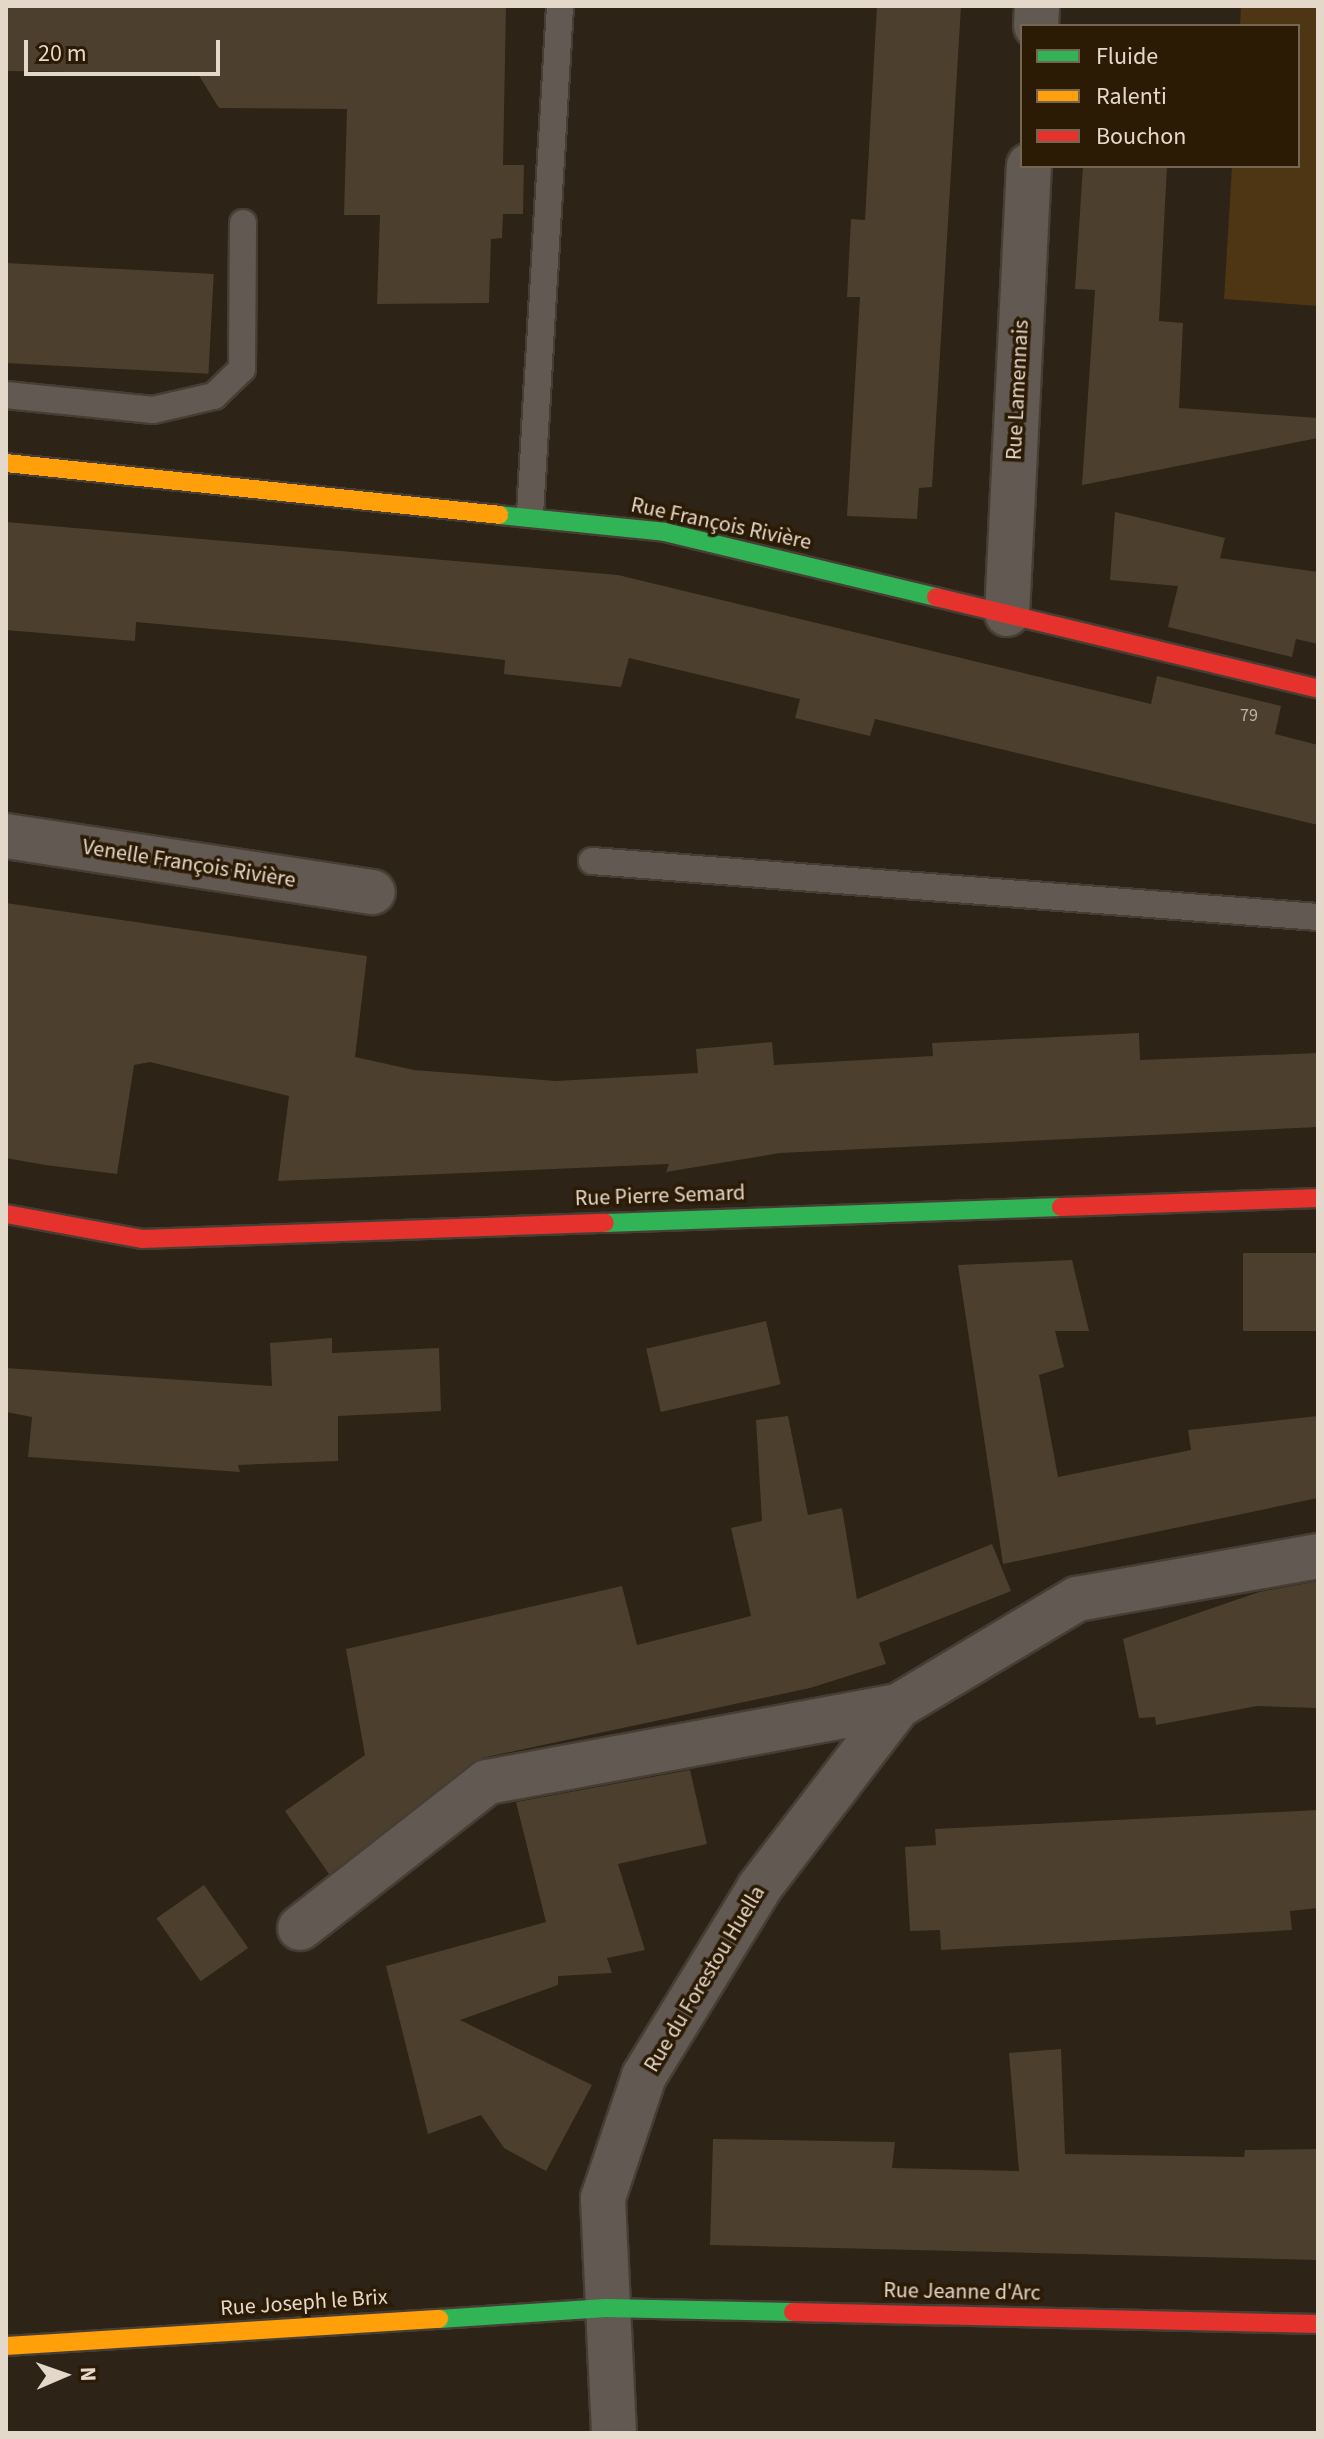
<!DOCTYPE html>
<html>
<head>
<meta charset="utf-8">
<style>
  body { margin:0 }
  #map { position:relative; width:1324px; height:2439px; overflow:hidden; background:#2d2316; font-family:"Source Sans 3",sans-serif }
  div>[style] { position:absolute }
  .green>* { inset:0; background:#4e3513 }
  .building>* { inset:0; background:#4c3f2d; transform-origin:0 0 }
  .roads { filter:drop-shadow(2px 0 #463e34) drop-shadow(-2px 0 #463e34) drop-shadow(0 2px #463e34) drop-shadow(0 -2px #463e34) }
  .lane>* { height:26px; margin:-13px; padding:0 13px; transform-origin:13px; border-radius:13px; background:#625a52 }
  .street>* { height:44px; margin:-22px; padding:0 22px; transform-origin:22px; border-radius:22px; background:#625a52 }
  .fast>* { height:18px; margin:-9px; padding:0 9px; transform-origin:9px; border-radius:9px; background:#30b455 }
  .slow>* { height:18px; margin:-9px; padding:0 9px; transform-origin:9px; border-radius:9px; background:#ff9f0a }
  .jam>* { height:18px; margin:-9px; padding:0 9px; transform-origin:9px; border-radius:9px; background:#e5322d }
  span { translate:-50% -50%; white-space:nowrap; text-align:center; line-height:1.15; -webkit-text-stroke:7px #2b1a04; paint-order:stroke }
  .number-label { font-size:18px; color:#beb2a3 }
  .number-label span { -webkit-text-stroke-width:0 }
  .street-label { font-size:22px; color:#e4d8ca }
  .frame { position:absolute; inset:0; border:8px solid #e4d8ca; pointer-events:none }
  .legend { position:absolute; left:1020px; top:24px; width:280px; height:144px; box-sizing:border-box; background:#2b1a04; border:2px solid #756653; margin:0; padding:10px 14px; list-style:none; font-size:24px; color:#e4d8ca }
  .legend li { display:flex; align-items:center; gap:16px; height:40px }
  .legend b { width:40px; border:2px solid #756653 }
  .north { position:absolute; left:24px; top:2335px; width:80px; height:80px; -webkit-text-stroke:6px #2b1a04; paint-order:stroke; rotate:88deg; font-size:22px; font-weight:700; line-height:32px; text-align:center; color:#e4d8ca }
  .north::after { content:''; display:block; margin:auto; width:28px; height:36px; background:#e4d8ca; clip-path:polygon(50% 0,100% 100%,50% 72%,0 100%) }
  .scale { position:absolute; left:24px; top:40px; width:196px; height:36px; box-sizing:border-box; border:4px solid #e4d8ca; border-top:0; padding-left:10px; font-size:24px; line-height:28px; white-space:nowrap; color:#e4d8ca; -webkit-text-stroke:6px #2b1a04; paint-order:stroke }
</style>
</head>
<body>
<div id="map">
  <div class="green">
    <div style="clip-path:polygon(1241px 6px,1318px 6px,1318px 306px,1224px 299px,1232px 166px,1298px 166px,1298px 26px,1240px 26px)"></div>
  </div>
  <div class="building">
    <div style="clip-path:polygon(6px 6px,506px 6px,503px 165px,524px 165px,523px 214px,503px 214px,502px 238px,491px 239px,489px 303px,377px 304px,380px 215px,344px 215px,347px 109px,219px 108px,198px 74px,6px 71px)"></div>
    <div style="clip-path:polygon(877px 6px,961px 6px,932px 487px,919px 488px,917px 519px,847px 516px,860px 297px,847px 297px,851px 219px,865px 220px)"></div>
    <div style="clip-path:polygon(1083px 166px,1167px 166px,1159px 321px,1183px 323px,1179px 408px,1318px 418px,1318px 438px,1082px 485px,1095px 290px,1075px 289px)"></div>
    <div style="left:6px;top:263px;width:208px;height:100px;rotate:3deg"></div>
    <div style="clip-path:polygon(1115px 512px,1225px 538px,1220px 558px,1318px 572px,1318px 644px,1296px 639px,1292px 657px,1168px 627px,1178px 586px,1110px 580px)"></div>
    <div style="clip-path:polygon(6px 522px,618px 575px,1151px 704px,1157px 676px,1281px 706px,1275px 734px,1318px 745px,1318px 825px,875px 719px,870px 736px,795px 718px,800px 699px,629px 658px,621px 687px,504px 674px,505px 660px,345px 641px,136px 622px,135px 641px,6px 630px)"></div>
    <div style="clip-path:polygon(6px 903px,367px 956px,355px 1057px,414px 1070px,556px 1081px,698px 1073px,696px 1049px,772px 1042px,774px 1065px,933px 1056px,932px 1043px,1139px 1033px,1140px 1060px,1318px 1053px,1318px 1127px,780px 1153px,666px 1172px,669px 1164px,278px 1181px,289px 1096px,150px 1062px,134px 1065px,117px 1174px,45px 1165px,6px 1158px)"></div>
    <div style="left:1318px;top:1253px;width:78px;height:75px;rotate:90deg"></div>
    <div style="clip-path:polygon(1072px 1260px,1089px 1331px,1055px 1331px,1064px 1367px,1039px 1375px,1058px 1477px,1191px 1450px,1188px 1430px,1318px 1416px,1318px 1498px,1003px 1564px,958px 1265px)"></div>
    <div style="left:766px;top:1321px;width:65px;height:123px;rotate:77deg"></div>
    <div style="clip-path:polygon(332px 1338px,332px 1353px,439px 1348px,441px 1411px,338px 1416px,338px 1461px,238px 1465px,240px 1472px,28px 1457px,32px 1417px,6px 1412px,6px 1368px,272px 1386px,270px 1343px)"></div>
    <div style="clip-path:polygon(788px 1416px,808px 1515px,842px 1508px,857px 1599px,992px 1544px,1011px 1591px,879px 1643px,886px 1664px,810px 1688px,482px 1758px,329px 1874px,285px 1811px,365px 1755px,346px 1649px,622px 1586px,637px 1645px,751px 1616px,731px 1528px,762px 1521px,756px 1420px)"></div>
    <div style="clip-path:polygon(1318px 1581px,1318px 1708px,1257px 1706px,1156px 1725px,1155px 1717px,1139px 1718px,1123px 1639px,1259px 1592px)"></div>
    <div style="clip-path:polygon(690px 1770px,707px 1844px,618px 1864px,645px 1950px,607px 1958px,612px 1973px,558px 1976px,558px 1985px,460px 2020px,592px 2085px,546px 2171px,504px 2148px,481px 2115px,428px 2134px,386px 1966px,546px 1922px,516px 1802px)"></div>
    <div style="clip-path:polygon(1318px 1810px,1318px 1908px,1290px 1911px,1292px 1930px,941px 1950px,940px 1930px,910px 1931px,905px 1847px,936px 1845px,935px 1829px)"></div>
    <div style="left:204px;top:1885px;width:77px;height:58px;rotate:55deg"></div>
    <div style="clip-path:polygon(1061px 2049px,1065px 2154px,1244px 2157px,1245px 2150px,1318px 2149px,1318px 2260px,710px 2245px,713px 2139px,895px 2142px,892px 2168px,1019px 2171px,1009px 2053px)"></div>
  </div>
  <div class="roads">
    <div class="lane">
      <div style="left:6px;top:395px;width:148px;rotate:5.8deg"></div>
      <div style="left:153px;top:410px;width:63px;rotate:-12.9deg"></div>
      <div style="left:214px;top:396px;width:39px;rotate:-44deg"></div>
      <div style="left:242px;top:369px;width:146px;rotate:-89.6deg"></div>
      <div style="left:530px;top:514px;width:509px;rotate:-86.62deg"></div>
      <div style="left:592px;top:861px;width:728px;rotate:4.41deg"></div>
    </div>
    <div class="street">
      <div style="left:1036px;top:26px;width:20px;rotate:-87deg"></div>
      <div style="left:1007px;top:614px;width:449px;rotate:-87.2deg"></div>
      <div style="left:6px;top:836px;width:371px;rotate:8.7deg"></div>
      <div style="left:300px;top:1928px;width:237px;rotate:-38deg"></div>
      <div style="left:487px;top:1782px;width:418px;rotate:-10.5deg"></div>
      <div style="left:614px;top:2433px;width:235px;rotate:-92.7deg"></div>
      <div style="left:603px;top:2198px;width:129px;rotate:-71.4deg"></div>
      <div style="left:644px;top:2076px;width:220px;rotate:-58.5deg"></div>
      <div style="left:759px;top:1888px;width:229px;rotate:-52.6deg"></div>
      <div style="left:898px;top:1706px;width:209px;rotate:-30.9deg"></div>
      <div style="left:1077px;top:1599px;width:245px;rotate:-10.1deg"></div>
    </div>
    <div class="fast">
      <div style="left:499px;top:515px;width:167px;rotate:5.8deg"></div>
      <div style="left:665px;top:532px;width:279px;rotate:13.5deg"></div>
      <div style="left:605px;top:1223px;width:456px;rotate:-2deg"></div>
      <div style="left:439px;top:2319px;width:167px;rotate:-3.8deg"></div>
      <div style="left:606px;top:2308px;width:187px;rotate:1.2deg"></div>
    </div>
    <div class="slow">
      <div style="left:6px;top:463px;width:496px;rotate:6deg"></div>
      <div style="left:6px;top:2346px;width:434px;rotate:-3.6deg"></div>
    </div>
    <div class="jam">
      <div style="left:936px;top:597px;width:393px;rotate:13.5deg"></div>
      <div style="left:1061px;top:1207px;width:257px;rotate:-2deg"></div>
      <div style="left:6px;top:1214px;width:138px;rotate:10.4deg"></div>
      <div style="left:142px;top:1239px;width:463px;rotate:-2deg"></div>
      <div style="left:793px;top:2312px;width:525px;rotate:1.31deg"></div>
    </div>
  </div>
  <div class="number-label">
    <span style="left:1249px;top:716px">79</span>
  </div>
  <div class="street-label">
    <span style="left:1018px;top:390px;rotate:-87deg">Rue Lamennais</span>
    <span style="left:721px;top:524px;rotate:12deg">Rue François Rivière</span>
    <span style="left:189px;top:864px;rotate:9deg">Venelle François Rivière</span>
    <span style="left:660px;top:1196px;rotate:-2deg">Rue Pierre Semard</span>
    <span style="left:705px;top:1979px;rotate:-59deg">Rue du Forestou Huella</span>
    <span style="left:962px;top:2292px;rotate:1deg">Rue Jeanne d'Arc</span>
    <span style="left:304px;top:2303px;rotate:-4deg">Rue Joseph le Brix</span>
  </div>
  <div class="frame"></div>
  <ul class="legend">
  <li><b style="height:10px;background:#30b455"></b>Fluide</li>
  <li><b style="height:10px;background:#ff9f0a"></b>Ralenti</li>
  <li><b style="height:10px;background:#e5322d"></b>Bouchon</li>
  </ul>
  <div class="north">N</div>
  <div class="scale">20 m</div>
</div>
</body>
</html>
